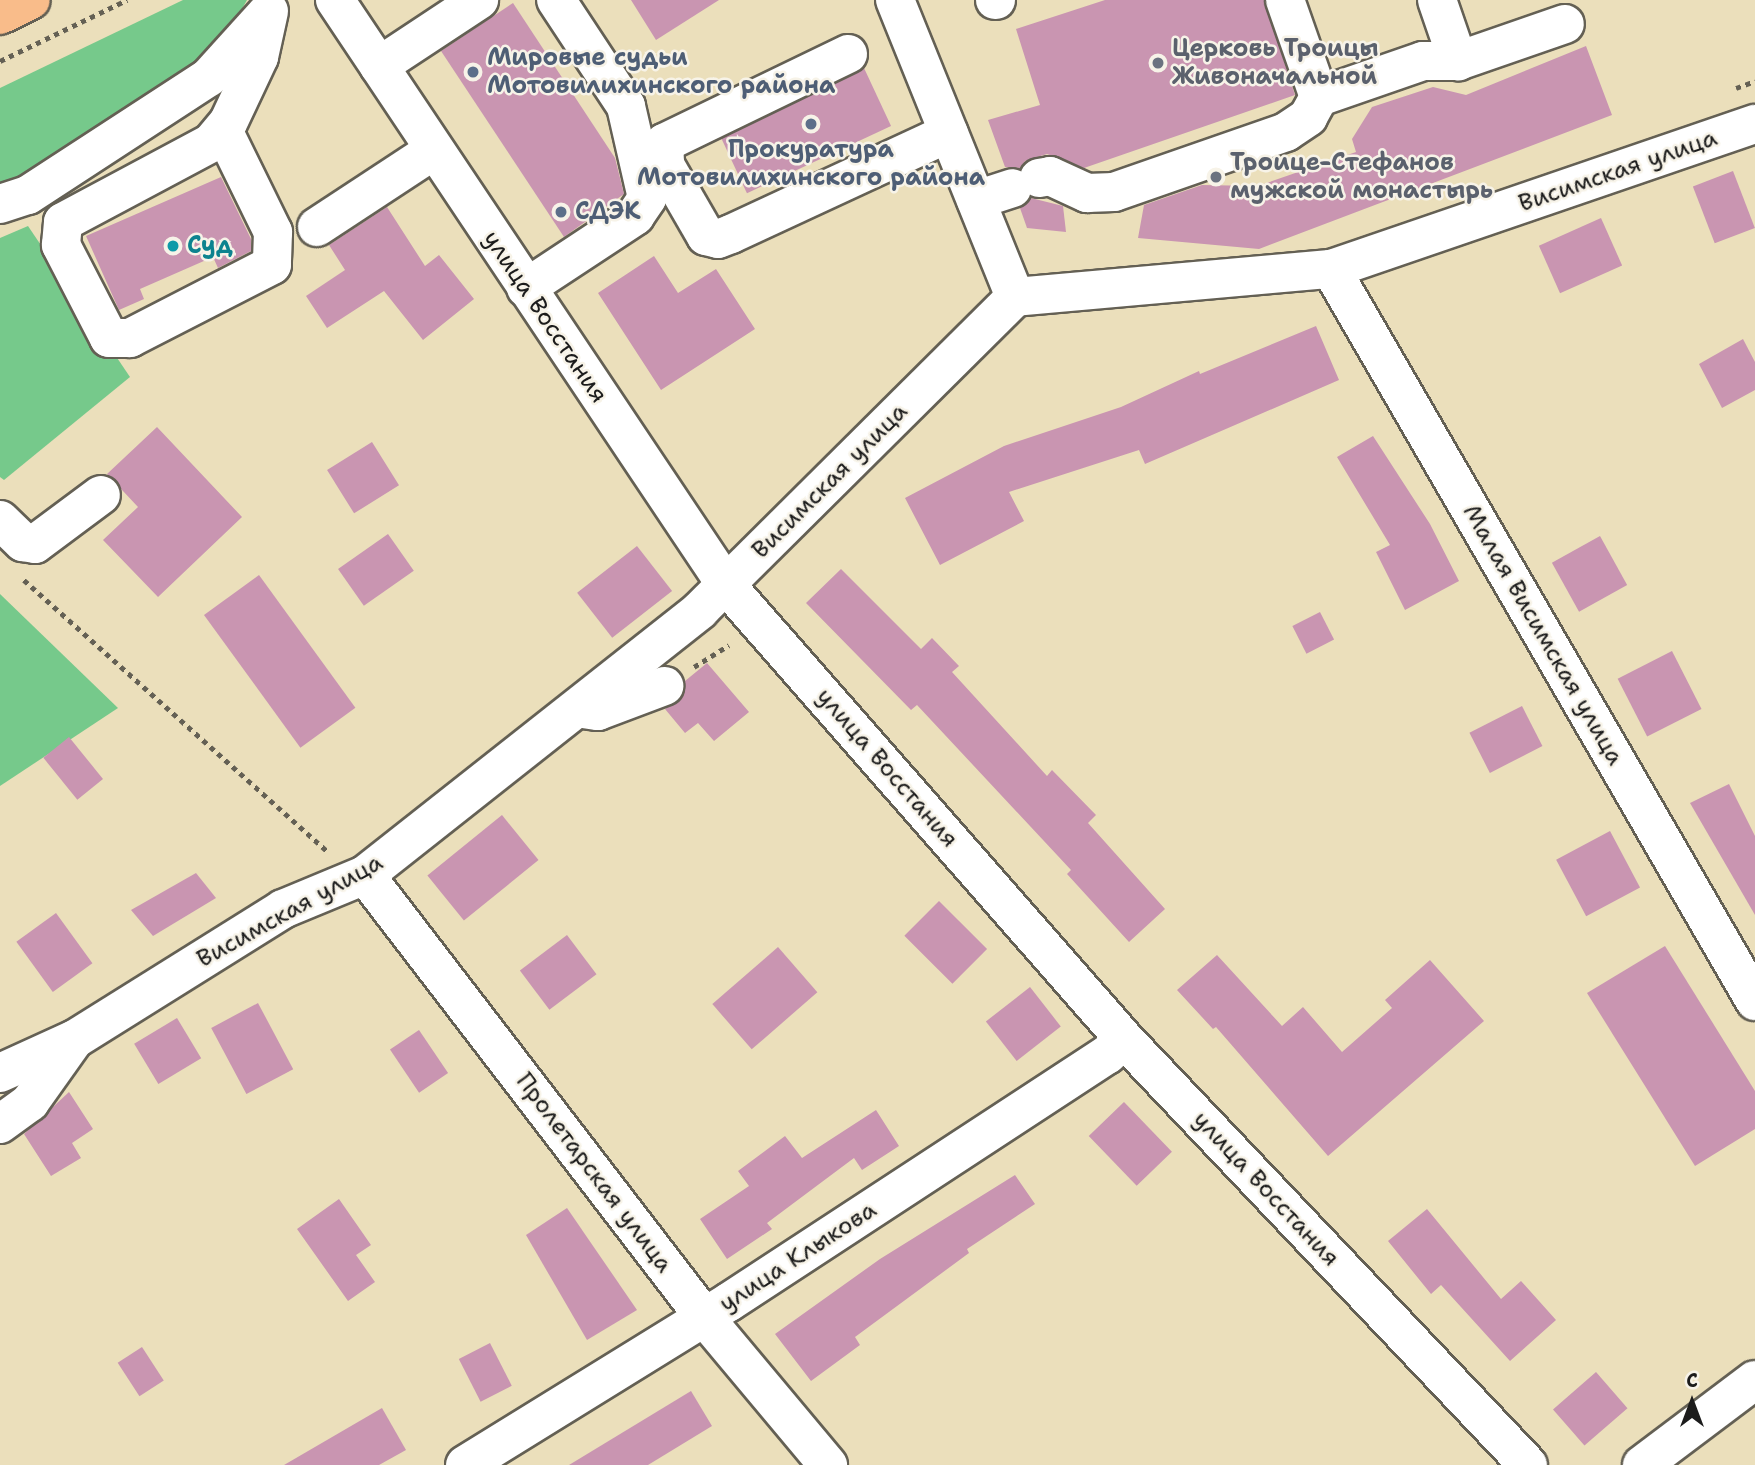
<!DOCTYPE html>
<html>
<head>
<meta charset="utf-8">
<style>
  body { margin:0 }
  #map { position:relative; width:1755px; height:1465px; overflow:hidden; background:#ebdfbb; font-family:"Shantell Sans",sans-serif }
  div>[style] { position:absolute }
  .green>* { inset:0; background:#76c98b }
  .building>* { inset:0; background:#c995b1; transform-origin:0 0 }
  .path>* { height:4.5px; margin-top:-2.25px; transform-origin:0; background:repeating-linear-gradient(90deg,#646054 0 5px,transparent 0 10px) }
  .roads { filter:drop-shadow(2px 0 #646054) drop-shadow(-2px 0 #646054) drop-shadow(0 2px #646054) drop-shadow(0 -2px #646054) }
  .minor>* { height:38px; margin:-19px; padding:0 19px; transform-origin:19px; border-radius:19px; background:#fff }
  .major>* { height:38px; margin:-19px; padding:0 19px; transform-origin:19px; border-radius:19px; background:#f9bc8a }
  .dots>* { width:19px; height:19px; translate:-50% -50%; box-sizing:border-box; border:4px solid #f7f3e8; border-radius:50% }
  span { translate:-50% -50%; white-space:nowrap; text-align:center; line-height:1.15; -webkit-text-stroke:5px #f7f3e8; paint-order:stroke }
  .worship-label { font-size:24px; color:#5b616d; font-weight:700 }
  .left { translate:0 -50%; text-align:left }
  .service-label { font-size:24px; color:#4e5e75; font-weight:700 }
  .street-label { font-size:24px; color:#1c1c1c }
  .culture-label { font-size:24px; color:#0d838f; font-weight:700 }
  .north { position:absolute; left:1657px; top:1367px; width:70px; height:70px; -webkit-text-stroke:5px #f7f3e8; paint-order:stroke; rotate:0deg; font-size:19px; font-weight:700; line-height:28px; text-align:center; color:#1c1c1c }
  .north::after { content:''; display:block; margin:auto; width:24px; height:32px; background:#1c1c1c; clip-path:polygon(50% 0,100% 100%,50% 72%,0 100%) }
</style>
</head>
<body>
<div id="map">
  <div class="green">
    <div style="clip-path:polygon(183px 0,247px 0,228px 34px,193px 76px,0 194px,0 88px)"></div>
    <div style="clip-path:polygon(28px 226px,130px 377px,4px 480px,0 477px,0 238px)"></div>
    <div style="clip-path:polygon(0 594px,118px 708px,0 786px)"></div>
  </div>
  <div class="building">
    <div style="clip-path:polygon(631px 0,719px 0,656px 40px)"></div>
    <div style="clip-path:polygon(1105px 0,1264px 0,1295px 95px,1084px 168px,1047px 154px,1025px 161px,1020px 168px,1005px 167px,988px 120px,1040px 105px,1016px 29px)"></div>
    <div style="clip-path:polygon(513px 3px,615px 158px,624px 194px,564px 237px,441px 51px)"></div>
    <div style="clip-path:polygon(1586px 46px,1612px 115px,1259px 249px,1138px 238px,1144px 205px,1202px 185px,1258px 186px,1356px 152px,1352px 139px,1372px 107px,1433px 87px,1466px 95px)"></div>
    <div style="left:864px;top:68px;width:64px;height:159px;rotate:65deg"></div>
    <div style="left:1733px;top:171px;width:61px;height:43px;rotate:69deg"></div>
    <div style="clip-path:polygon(221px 177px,251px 239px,251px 251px,218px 268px,213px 257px,140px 289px,144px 299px,119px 310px,86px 236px)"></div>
    <div style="clip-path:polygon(1031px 198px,1063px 206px,1066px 232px,1027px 228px,1020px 208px)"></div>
    <div style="clip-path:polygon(387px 207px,425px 266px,439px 255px,474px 299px,423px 340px,384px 291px,327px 328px,306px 296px,345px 270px,329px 245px)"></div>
    <div style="left:1601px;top:218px;width:52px;height:68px;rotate:66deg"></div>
    <div style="clip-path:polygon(654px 256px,678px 293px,716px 269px,755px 329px,661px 390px,598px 293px)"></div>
    <div style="clip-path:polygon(1316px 326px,1339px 380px,1145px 464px,1139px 450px,1009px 492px,1024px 521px,940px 565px,905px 498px,1004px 446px,1121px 407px,1199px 371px,1200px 374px)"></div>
    <div style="clip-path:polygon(1743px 339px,1755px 362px,1755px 390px,1722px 408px,1699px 364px)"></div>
    <div style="clip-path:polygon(157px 427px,242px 517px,158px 597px,103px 540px,138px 507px,107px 474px)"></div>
    <div style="clip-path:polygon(1373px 436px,1430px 524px,1459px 581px,1405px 610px,1376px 552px,1390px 545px,1337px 457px)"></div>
    <div style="left:372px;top:442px;width:51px;height:53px;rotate:58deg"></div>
    <div style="left:388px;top:534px;width:45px;height:61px;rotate:55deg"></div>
    <div style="left:1600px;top:536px;width:56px;height:55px;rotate:61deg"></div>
    <div style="left:637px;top:546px;width:57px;height:76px;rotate:52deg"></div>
    <div style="clip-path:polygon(841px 569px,921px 649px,932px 638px,959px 666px,952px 672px,1047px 776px,1052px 770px,1096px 815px,1088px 823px,1165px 909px,1129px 942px,1067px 874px,1071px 870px,917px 705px,911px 710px,806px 603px)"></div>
    <div style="left:259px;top:575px;width:164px;height:68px;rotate:54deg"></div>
    <div style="left:1320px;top:612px;width:31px;height:31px;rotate:63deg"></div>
    <div style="left:1672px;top:651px;width:65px;height:61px;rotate:63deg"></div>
    <div style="clip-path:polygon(707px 663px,749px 712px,714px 741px,698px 723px,685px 733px,665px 709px,680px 700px,685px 681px)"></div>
    <div style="left:1522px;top:706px;width:45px;height:59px;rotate:63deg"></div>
    <div style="left:69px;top:737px;width:54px;height:33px;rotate:51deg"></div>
    <div style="clip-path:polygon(1729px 784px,1755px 836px,1755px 915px,1690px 803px)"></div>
    <div style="left:502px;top:815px;width:58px;height:96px;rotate:51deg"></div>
    <div style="left:1610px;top:831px;width:64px;height:61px;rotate:62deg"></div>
    <div style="clip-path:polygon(196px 873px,216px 898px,153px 936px,131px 910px)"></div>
    <div style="left:939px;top:901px;width:68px;height:49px;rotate:45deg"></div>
    <div style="left:56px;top:913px;width:62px;height:49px;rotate:54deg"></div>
    <div style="left:567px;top:935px;width:49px;height:59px;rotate:53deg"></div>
    <div style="clip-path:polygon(1665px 946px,1755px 1091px,1755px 1129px,1695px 1166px,1587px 993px)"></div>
    <div style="left:778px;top:947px;width:60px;height:87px;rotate:49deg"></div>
    <div style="clip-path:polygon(1217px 955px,1282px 1026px,1303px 1007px,1342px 1052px,1392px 1008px,1385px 1000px,1430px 960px,1484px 1021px,1328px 1156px,1216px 1027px,1213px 1029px,1177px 990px)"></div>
    <div style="left:1030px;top:987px;width:50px;height:56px;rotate:52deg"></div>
    <div style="left:258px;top:1003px;width:75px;height:53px;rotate:62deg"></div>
    <div style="left:177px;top:1018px;width:47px;height:50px;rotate:59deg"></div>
    <div style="left:419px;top:1030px;width:52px;height:35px;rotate:56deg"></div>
    <div style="clip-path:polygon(69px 1092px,93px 1129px,72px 1143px,81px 1158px,51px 1176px,24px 1134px)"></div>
    <div style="left:1124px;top:1102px;width:69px;height:49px;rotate:46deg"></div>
    <div style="clip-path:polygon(876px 1110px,899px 1146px,862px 1170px,854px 1158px,767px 1223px,772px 1229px,727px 1259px,700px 1219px,749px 1186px,738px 1171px,785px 1136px,802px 1158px)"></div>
    <div style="clip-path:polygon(1015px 1175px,1035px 1204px,967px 1249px,969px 1253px,855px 1337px,860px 1345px,811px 1381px,775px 1334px,880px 1259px)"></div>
    <div style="clip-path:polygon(339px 1199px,371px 1245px,356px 1255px,375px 1282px,348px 1301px,297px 1229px)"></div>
    <div style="clip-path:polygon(567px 1208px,637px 1310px,587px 1340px,526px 1235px)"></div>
    <div style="clip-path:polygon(1427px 1209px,1501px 1299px,1521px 1281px,1556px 1320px,1510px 1361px,1441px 1285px,1431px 1294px,1388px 1241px)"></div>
    <div style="left:490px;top:1343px;width:48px;height:35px;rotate:63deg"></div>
    <div style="left:142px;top:1347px;width:40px;height:29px;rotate:57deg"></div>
    <div style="left:1596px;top:1372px;width:48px;height:57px;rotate:49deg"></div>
    <div style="clip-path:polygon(691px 1391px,712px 1426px,648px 1465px,569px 1465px)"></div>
    <div style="clip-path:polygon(382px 1408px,406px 1450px,379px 1465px,284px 1465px)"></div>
  </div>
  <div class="path">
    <div style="left:0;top:61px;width:141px;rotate:-25.7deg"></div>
    <div style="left:1736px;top:88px;width:20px;rotate:-20deg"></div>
    <div style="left:24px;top:580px;width:408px;rotate:41.8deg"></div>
    <div style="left:694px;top:667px;width:41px;rotate:-32.2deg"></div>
  </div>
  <div class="roads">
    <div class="minor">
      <div style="left:335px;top:0;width:704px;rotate:56.24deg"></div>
      <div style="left:726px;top:585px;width:604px;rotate:48.76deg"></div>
      <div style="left:1124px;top:1039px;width:587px;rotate:46.52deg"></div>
      <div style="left:895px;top:0;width:320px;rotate:68deg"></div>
      <div style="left:995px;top:0;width:1px"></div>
      <div style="left:1285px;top:0;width:103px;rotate:70.7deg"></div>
      <div style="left:1437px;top:0;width:65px;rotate:71deg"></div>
      <div style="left:1458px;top:61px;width:113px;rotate:-19.1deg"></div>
      <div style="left:848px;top:54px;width:204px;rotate:154.2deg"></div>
      <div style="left:664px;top:143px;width:22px;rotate:87deg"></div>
      <div style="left:665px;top:165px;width:82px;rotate:60deg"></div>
      <div style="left:706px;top:236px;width:12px;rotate:14deg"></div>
      <div style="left:718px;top:239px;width:14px;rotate:-21deg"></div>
      <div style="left:731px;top:234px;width:240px;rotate:-24.9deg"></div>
      <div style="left:379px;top:66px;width:120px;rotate:-33.4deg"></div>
      <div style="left:223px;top:130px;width:114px;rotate:63.9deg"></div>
      <div style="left:273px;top:232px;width:33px;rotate:92deg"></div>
      <div style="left:272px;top:265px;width:160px;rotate:152.8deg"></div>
      <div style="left:130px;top:338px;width:21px;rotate:180deg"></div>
      <div style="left:109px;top:338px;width:105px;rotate:-117.3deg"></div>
      <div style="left:61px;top:245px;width:23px;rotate:-85deg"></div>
      <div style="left:63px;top:222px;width:168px;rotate:-28.1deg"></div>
      <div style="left:211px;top:143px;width:26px;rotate:-50deg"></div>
      <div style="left:228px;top:123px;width:73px;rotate:-64.8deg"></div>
      <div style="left:259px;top:57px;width:47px;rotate:-77.7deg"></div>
      <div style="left:1039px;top:178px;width:11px;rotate:-10deg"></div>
      <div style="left:1050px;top:176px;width:41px;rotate:24.7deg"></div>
      <div style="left:1087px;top:193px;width:27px;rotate:-2deg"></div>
      <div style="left:1114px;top:192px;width:182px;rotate:-19.2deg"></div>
      <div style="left:1286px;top:132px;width:27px;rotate:-34deg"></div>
      <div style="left:1308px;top:117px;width:23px;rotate:-61deg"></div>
      <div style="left:1319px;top:97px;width:110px;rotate:-19.1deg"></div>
      <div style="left:1423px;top:61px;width:35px"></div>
      <div style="left:976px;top:200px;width:38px;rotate:-18deg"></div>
      <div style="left:0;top:204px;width:29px;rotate:-18deg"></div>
      <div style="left:28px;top:195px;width:216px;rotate:-33.1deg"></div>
      <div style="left:209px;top:77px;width:85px;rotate:-47.9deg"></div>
      <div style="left:317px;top:227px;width:140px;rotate:-33.3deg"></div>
      <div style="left:1331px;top:269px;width:846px;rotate:59.92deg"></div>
      <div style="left:526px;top:288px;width:131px;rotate:-33.4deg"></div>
      <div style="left:635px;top:216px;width:22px;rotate:-56deg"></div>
      <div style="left:647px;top:198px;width:94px;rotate:-102.9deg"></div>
      <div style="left:626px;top:106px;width:127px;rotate:-123.4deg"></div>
      <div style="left:0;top:520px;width:32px;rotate:44deg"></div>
      <div style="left:23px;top:542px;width:12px;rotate:9deg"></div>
      <div style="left:35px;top:544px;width:82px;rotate:-36.6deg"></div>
      <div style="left:583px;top:709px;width:15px;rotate:8deg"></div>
      <div style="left:598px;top:711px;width:71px;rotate:-20.7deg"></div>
      <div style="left:365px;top:875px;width:558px;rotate:52.49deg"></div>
      <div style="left:705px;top:1318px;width:192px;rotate:50.1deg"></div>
      <div style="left:0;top:1073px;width:82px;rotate:-24.4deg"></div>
      <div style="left:75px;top:1039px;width:245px;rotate:-32deg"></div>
      <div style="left:283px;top:909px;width:89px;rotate:-22.5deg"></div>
      <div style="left:365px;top:875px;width:427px;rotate:-38.3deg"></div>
      <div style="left:700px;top:610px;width:444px;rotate:-44.8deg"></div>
      <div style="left:1015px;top:297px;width:317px;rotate:-5.1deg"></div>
      <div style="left:1331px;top:269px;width:448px;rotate:-18.9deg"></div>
      <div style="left:0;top:1124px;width:37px;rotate:-36deg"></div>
      <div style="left:30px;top:1102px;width:76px;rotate:-54.6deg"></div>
      <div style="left:465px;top:1465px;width:310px;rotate:-31.7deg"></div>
      <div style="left:729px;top:1302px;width:452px;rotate:-33.2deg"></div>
      <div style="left:1107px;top:1055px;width:23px;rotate:-43deg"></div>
      <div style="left:1642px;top:1465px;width:141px;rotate:-37deg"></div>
    </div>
    <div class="major">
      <div style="left:0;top:15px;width:34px;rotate:-26deg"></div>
    </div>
  </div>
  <div class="dots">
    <div style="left:1158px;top:63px;background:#6b7280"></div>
    <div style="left:473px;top:72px;background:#5c6f8a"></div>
    <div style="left:811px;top:124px;background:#5c6f8a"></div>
    <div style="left:1216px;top:177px;background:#6b7280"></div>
    <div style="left:561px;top:212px;background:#5c6f8a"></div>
    <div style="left:173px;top:246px;background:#0f9aa8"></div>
  </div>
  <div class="worship-label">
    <span class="left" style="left:1172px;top:63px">Церковь Троицы<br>Живоначальной</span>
    <span class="left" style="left:1230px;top:177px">Троице-Стефанов<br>мужской монастырь</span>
  </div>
  <div class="service-label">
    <span class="left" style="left:487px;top:72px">Мировые судьи<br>Мотовилихинского района</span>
    <span style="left:811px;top:164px">Прокуратура<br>Мотовилихинского района</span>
    <span class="left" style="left:575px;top:212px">СДЭК</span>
  </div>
  <div class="street-label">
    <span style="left:1618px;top:171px;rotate:-19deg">Висимская улица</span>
    <span style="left:545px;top:317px;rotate:56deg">улица Восстания</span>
    <span style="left:830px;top:481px;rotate:-45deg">Висимская улица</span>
    <span style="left:1543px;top:635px;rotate:60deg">Малая Висимская улица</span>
    <span style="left:887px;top:768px;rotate:49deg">улица Восстания</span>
    <span style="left:290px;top:911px;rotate:-29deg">Висимская улица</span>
    <span style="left:594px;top:1173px;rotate:53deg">Пролетарская улица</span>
    <span style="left:1266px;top:1189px;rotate:47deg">улица Восстания</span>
    <span style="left:798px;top:1257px;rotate:-33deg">улица Клыкова</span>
  </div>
  <div class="culture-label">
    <span class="left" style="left:187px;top:246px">Суд</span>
  </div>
  <div class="north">С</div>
</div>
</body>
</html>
